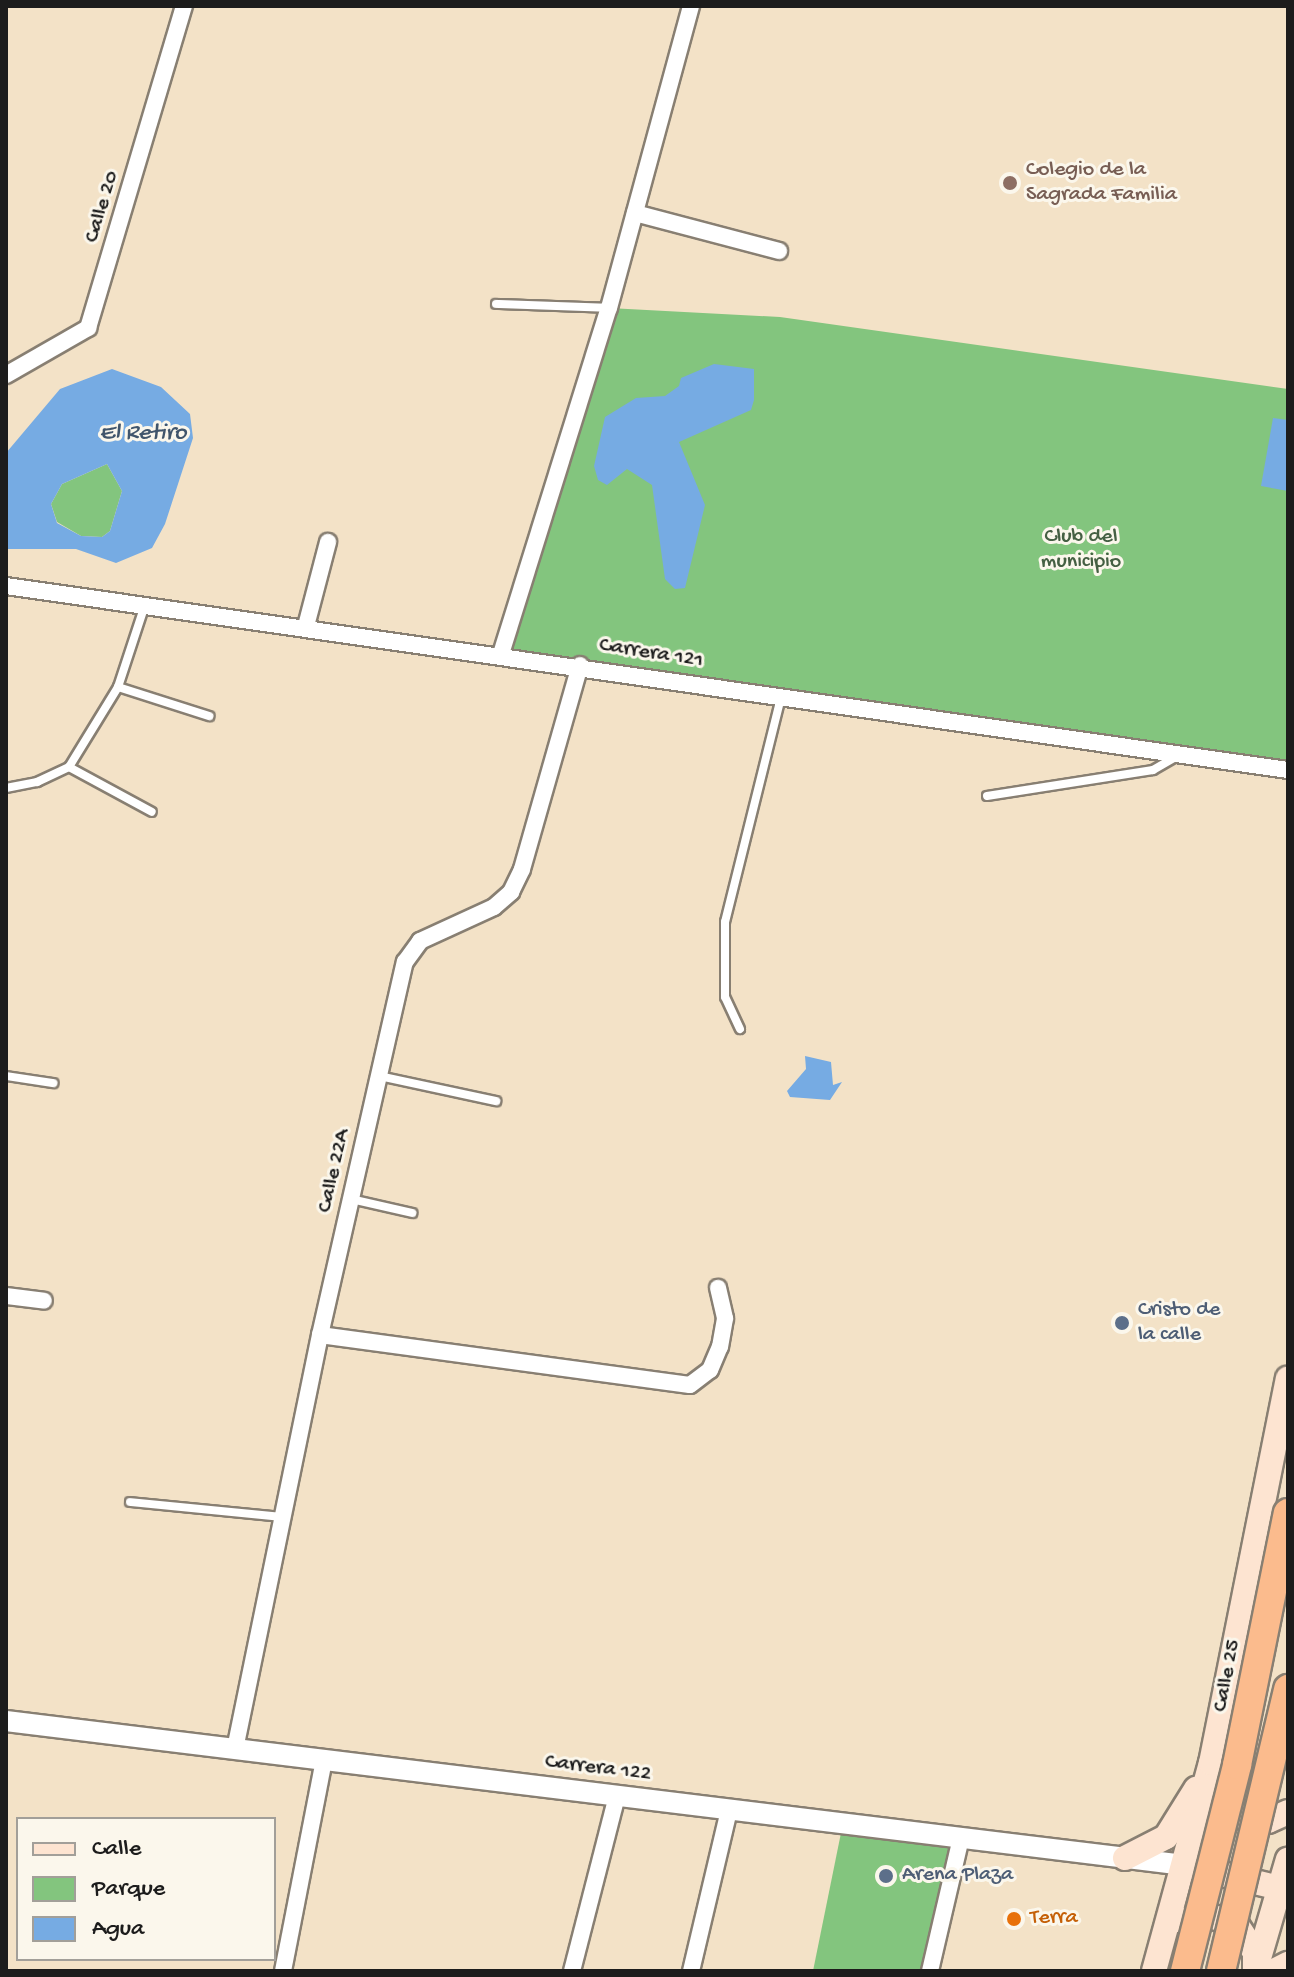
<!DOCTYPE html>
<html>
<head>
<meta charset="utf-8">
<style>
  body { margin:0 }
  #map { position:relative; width:1294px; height:1977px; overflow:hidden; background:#f3e2c7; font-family:"Gochi Hand",sans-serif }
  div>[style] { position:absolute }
  .green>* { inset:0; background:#83c57e }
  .water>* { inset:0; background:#76abe3 }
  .roads { filter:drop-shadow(2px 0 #887f72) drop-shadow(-2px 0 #887f72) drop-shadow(0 2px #887f72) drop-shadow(0 -2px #887f72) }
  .service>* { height:8px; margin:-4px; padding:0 4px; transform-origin:4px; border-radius:4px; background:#fff }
  .minor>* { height:16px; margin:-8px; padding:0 8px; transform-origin:8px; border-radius:8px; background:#fff }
  .tertiary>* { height:20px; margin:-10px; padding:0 10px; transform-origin:10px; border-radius:10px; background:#fff }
  .secondary>* { height:24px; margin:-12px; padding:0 12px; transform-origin:12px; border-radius:12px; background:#fde4d1 }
  .bridges { filter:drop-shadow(2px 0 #887f72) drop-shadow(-2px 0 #887f72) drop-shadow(0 2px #887f72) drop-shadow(0 -2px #887f72) }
  .trunk-bridge>* { height:28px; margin:-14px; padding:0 14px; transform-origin:14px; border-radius:14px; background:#fbbb8d }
  .dots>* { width:22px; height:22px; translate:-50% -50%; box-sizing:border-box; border:4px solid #fbf7ec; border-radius:50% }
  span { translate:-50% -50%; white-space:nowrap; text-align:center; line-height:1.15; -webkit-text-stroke:6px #fbf7ec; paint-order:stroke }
  .education-label { font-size:22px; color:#785e54 }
  .left { translate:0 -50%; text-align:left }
  .street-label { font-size:22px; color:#1c1c1c }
  .park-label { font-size:22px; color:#456043 }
  .service-label { font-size:22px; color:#4e5e75 }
  .food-label { font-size:22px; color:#c56008 }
  .water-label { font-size:24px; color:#40556c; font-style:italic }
  .frame { position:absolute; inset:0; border:8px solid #1c1c1c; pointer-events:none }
  .legend { position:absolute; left:16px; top:1817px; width:260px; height:144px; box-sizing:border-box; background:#fbf7ec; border:2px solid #a29f99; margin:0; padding:10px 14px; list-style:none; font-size:24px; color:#1c1c1c }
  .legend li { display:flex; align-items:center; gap:16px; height:40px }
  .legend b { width:40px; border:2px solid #a29f99 }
</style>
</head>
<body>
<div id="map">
  <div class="green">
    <div style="clip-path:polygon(609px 308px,780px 317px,1288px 389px,1288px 770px,501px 654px)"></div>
    <div style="clip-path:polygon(107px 464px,122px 491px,110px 531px,102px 537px,81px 536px,57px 522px,51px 504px,62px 484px)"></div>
    <div style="clip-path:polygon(843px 1823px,961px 1838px,930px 1971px,813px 1971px)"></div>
  </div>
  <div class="water">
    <div style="clip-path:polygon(714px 364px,754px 369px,754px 400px,751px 410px,679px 442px,705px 505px,685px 588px,675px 589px,665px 579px,652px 485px,627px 469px,607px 485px,598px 480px,594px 466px,605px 417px,636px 398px,665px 396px,679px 386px,681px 378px)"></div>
    <div style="clip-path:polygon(evenodd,112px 369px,161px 387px,190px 414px,193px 438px,165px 524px,152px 548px,116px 563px,76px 549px,6px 549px,6px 453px,60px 389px,112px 369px,107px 464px,122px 491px,110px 531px,102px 537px,81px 536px,57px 523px,51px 504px,62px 484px,107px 464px)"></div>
    <div style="clip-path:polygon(1273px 418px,1288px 420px,1288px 491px,1261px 486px)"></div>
    <div style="clip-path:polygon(805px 1056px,831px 1062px,833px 1085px,842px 1082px,830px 1100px,790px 1097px,787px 1091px,806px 1069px)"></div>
  </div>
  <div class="roads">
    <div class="service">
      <div style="left:496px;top:304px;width:113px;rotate:2deg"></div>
      <div style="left:118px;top:687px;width:96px;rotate:17.7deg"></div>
      <div style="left:69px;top:767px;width:94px;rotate:28.5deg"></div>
      <div style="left:6px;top:788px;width:32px;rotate:-11deg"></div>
      <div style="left:37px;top:782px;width:35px;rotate:-25deg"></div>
      <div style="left:69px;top:767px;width:94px;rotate:-58.5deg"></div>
      <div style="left:118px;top:687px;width:86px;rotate:-71.8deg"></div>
      <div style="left:987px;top:796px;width:168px;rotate:-8.9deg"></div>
      <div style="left:1153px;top:770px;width:28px;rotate:-30deg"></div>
      <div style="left:740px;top:1029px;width:35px;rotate:-115deg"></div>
      <div style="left:725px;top:997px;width:75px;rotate:-90deg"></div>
      <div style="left:725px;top:922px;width:232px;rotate:-76deg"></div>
      <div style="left:6px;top:1076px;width:48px;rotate:8.5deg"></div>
      <div style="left:379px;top:1076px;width:120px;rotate:12.1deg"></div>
      <div style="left:351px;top:1199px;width:63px;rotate:12.9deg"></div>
      <div style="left:130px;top:1502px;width:154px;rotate:5.6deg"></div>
    </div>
    <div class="minor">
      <div style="left:635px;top:213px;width:149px;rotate:14.8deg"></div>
      <div style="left:6px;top:375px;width:95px;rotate:-29.8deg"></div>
      <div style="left:88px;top:328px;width:336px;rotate:-73.4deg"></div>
      <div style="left:6px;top:586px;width:1295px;rotate:8.17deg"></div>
      <div style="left:306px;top:626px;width:87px;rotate:-75.3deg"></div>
      <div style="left:501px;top:654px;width:362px;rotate:-72.7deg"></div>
      <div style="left:609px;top:308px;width:313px;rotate:-74.8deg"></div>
      <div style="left:6px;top:1296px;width:38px;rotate:7deg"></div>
      <div style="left:320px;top:1335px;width:373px;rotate:7.7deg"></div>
      <div style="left:690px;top:1385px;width:25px;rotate:-37deg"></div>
      <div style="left:710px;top:1370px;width:25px;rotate:-67deg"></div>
      <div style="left:720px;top:1347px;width:29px;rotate:-80deg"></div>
      <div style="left:725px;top:1318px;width:31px;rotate:-103deg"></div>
      <div style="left:235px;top:1749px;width:423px;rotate:-78.4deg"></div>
      <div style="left:320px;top:1335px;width:383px;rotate:-77.2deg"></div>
      <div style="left:405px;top:962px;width:26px;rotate:-54deg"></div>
      <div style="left:420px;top:941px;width:81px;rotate:-24.7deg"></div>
      <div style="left:494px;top:907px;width:23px;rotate:-41deg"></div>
      <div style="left:511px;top:892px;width:25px;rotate:-64deg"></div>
      <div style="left:522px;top:869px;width:212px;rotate:-74.1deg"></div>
      <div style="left:283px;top:1971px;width:215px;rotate:-79deg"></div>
      <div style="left:572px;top:1971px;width:181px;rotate:-75.6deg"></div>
      <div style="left:691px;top:1971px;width:165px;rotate:-76.7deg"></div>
      <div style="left:930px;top:1971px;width:137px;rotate:-76.9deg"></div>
    </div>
    <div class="tertiary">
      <div style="left:6px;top:1721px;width:1187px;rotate:6.97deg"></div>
    </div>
    <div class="secondary">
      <div style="left:1216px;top:1792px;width:26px;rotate:51deg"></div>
      <div style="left:1232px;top:1812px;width:19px;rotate:25deg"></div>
      <div style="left:1249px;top:1820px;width:19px;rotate:3deg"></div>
      <div style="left:1268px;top:1821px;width:22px;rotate:-24deg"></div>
      <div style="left:1125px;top:1858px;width:46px;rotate:-27.1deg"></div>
      <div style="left:1166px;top:1837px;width:57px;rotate:-58deg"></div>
      <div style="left:1193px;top:1867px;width:98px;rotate:13.6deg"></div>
      <div style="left:1182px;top:1921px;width:24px;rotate:-17deg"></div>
      <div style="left:1205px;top:1914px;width:34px;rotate:19deg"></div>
      <div style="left:1237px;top:1925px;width:33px;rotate:57deg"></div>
      <div style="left:1255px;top:1953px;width:17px;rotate:90deg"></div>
      <div style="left:1257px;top:1965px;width:110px;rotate:-73.7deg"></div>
      <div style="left:1154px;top:1971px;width:216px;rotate:-74.7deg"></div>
      <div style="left:1211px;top:1763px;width:392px;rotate:-78.7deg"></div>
      <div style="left:1274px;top:1971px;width:16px;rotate:-27deg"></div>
    </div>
  </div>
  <div class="bridges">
    <div class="trunk-bridge">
      <div style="left:1185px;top:1971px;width:212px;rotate:-75.8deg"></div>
      <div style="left:1237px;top:1765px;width:257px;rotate:-78.6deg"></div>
      <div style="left:1221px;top:1971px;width:290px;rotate:-76.6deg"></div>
    </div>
  </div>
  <div class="dots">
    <div style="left:1010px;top:183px;background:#8d6e63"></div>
    <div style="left:1122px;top:1323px;background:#5c6f8a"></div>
    <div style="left:886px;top:1876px;background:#5c6f8a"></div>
    <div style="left:1014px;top:1919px;background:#e8710a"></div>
  </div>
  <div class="education-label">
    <span class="left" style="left:1026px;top:183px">Colegio de la<br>Sagrada Familia</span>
  </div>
  <div class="street-label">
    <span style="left:103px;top:207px;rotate:-73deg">Calle 20</span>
    <span style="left:651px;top:654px;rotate:9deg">Carrera 121</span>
    <span style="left:335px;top:1171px;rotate:-77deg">Calle 22A</span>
    <span style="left:1228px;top:1676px;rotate:-79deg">Calle 25</span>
    <span style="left:598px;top:1769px;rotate:7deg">Carrera 122</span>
  </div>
  <div class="park-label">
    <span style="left:1081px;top:550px">Club del<br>municipio</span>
  </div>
  <div class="service-label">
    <span class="left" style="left:1138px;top:1323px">Cristo de<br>la calle</span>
    <span class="left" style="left:902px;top:1876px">Arena Plaza</span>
  </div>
  <div class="food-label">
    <span class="left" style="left:1030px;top:1919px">Terra</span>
  </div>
  <div class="water-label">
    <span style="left:143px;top:434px">El Retiro</span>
  </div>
  <div class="frame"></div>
  <ul class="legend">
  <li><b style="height:10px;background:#fde4d1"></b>Calle</li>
  <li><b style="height:22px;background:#83c57e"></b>Parque</li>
  <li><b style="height:22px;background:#76abe3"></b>Agua</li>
  </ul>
</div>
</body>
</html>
